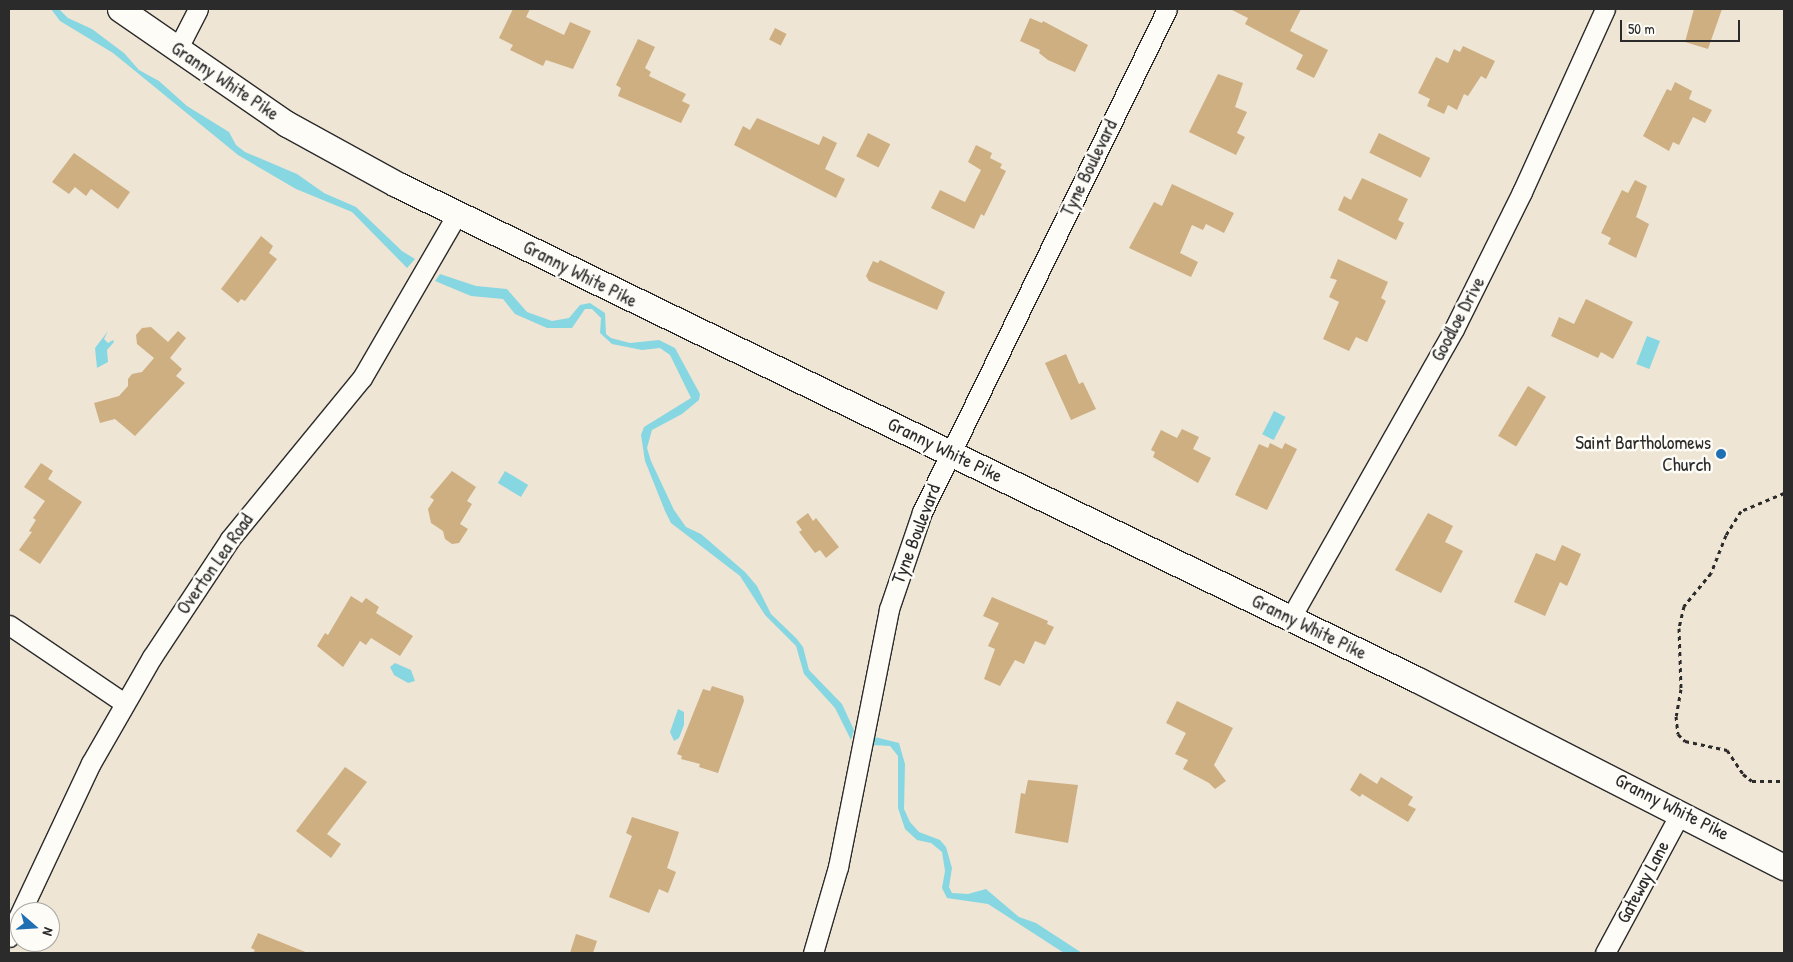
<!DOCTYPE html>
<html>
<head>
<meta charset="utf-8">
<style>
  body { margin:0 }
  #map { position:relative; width:1793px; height:962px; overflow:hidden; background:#efe5d4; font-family:"Patrick Hand",sans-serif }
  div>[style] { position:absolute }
  .water>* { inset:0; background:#87d7e2; transform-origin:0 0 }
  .building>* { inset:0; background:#cdaf82; transform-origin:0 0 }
  .path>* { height:3px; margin-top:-1.5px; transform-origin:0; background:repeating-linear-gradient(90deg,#2b2b2b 0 4px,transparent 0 8px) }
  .roads { filter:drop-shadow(1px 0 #2b2b2b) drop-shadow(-1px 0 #2b2b2b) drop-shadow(0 1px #2b2b2b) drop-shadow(0 -1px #2b2b2b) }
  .minor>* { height:19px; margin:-9.5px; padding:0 9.5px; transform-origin:9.5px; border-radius:9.5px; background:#fdfcf7 }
  .major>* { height:25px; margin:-12.5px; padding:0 12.5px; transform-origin:12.5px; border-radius:12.5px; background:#fdfcf7 }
  .dots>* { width:14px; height:14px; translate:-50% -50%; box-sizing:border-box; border:2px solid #fdfcf7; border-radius:50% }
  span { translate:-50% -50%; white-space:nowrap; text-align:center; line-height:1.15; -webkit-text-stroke:5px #fdfcf7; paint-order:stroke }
  .street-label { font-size:19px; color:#2b2b2b }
  .poi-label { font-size:19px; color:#2b2b2b }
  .right { translate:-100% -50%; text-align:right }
  .frame { position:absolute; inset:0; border:10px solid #2b2b2b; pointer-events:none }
  .north { position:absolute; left:10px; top:902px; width:50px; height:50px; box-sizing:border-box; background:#fdfcf7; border:1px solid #a9a8a5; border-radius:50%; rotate:109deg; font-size:14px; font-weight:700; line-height:20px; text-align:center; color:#2b2b2b }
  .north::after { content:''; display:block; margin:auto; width:18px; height:22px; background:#1f6fb2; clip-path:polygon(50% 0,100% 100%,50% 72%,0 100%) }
  .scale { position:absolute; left:1620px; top:20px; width:120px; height:22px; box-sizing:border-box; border:2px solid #2b2b2b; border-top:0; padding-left:6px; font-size:15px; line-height:18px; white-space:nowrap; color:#2b2b2b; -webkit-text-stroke:4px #fdfcf7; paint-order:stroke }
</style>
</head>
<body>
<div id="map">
  <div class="water">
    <div style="clip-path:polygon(51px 9px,59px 9px,68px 18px,92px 29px,124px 53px,139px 70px,159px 81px,187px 106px,229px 132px,236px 145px,245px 152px,297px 174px,324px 193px,356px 207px,402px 251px,415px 259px,407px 268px,352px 212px,296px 189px,238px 155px,113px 53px,60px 21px)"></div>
    <div style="clip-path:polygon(440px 274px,476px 286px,507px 289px,527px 312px,552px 321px,569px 318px,580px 305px,590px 303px,605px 313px,606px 334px,611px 338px,630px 343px,659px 340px,675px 348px,700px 394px,699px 400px,682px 414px,652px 430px,647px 448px,651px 461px,674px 510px,686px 527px,701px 534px,745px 572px,757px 586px,771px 614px,796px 638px,803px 647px,809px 670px,842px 704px,854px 730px,851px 740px,835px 708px,804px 674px,796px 646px,765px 615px,740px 576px,671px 523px,665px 511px,645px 461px,641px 435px,644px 427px,691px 398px,670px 355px,660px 348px,642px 350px,612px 344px,600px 333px,601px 318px,592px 309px,585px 309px,572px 328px,547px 328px,515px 314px,503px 299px,471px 296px,435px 281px)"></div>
    <div style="clip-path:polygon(108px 331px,104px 339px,108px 343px,113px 340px,114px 342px,107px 350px,108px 362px,97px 368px,95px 348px)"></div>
    <div style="left:1647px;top:336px;width:14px;height:30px;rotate:21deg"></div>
    <div style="left:1274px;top:411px;width:13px;height:26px;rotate:27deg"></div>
    <div style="left:505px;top:471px;width:27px;height:14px;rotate:31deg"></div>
    <div style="clip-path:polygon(395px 663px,411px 670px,415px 681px,408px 683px,394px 675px,390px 667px)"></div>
    <div style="clip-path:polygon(678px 709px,684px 712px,684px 725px,679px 738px,674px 741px,670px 732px)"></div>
    <div style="clip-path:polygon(875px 737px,899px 743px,905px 764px,904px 809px,910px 822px,919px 832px,940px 840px,946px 847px,952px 868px,949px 887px,952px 893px,968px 894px,986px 889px,1019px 917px,1036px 923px,1082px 953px,1064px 953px,988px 904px,947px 898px,942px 888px,945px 871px,942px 852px,931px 843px,917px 840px,905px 829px,898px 808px,898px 756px,890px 746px,873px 745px)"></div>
  </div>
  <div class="building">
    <div style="clip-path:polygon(513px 9px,530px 9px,526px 17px,564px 35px,570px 22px,591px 31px,573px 69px,546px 60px,543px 66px,510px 50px,513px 45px,499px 38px)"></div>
    <div style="clip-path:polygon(1230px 9px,1301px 9px,1290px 31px,1328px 50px,1314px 78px,1296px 69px,1303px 55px,1245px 24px,1248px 18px)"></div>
    <div style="clip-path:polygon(1694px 9px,1722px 9px,1708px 49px,1685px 42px)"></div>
    <div style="clip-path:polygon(1030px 18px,1042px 23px,1043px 21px,1088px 45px,1075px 72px,1048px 60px,1039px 53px,1040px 50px,1020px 41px)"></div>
    <div style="left:775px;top:28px;width:13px;height:13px;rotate:27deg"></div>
    <div style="clip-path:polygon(638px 39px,655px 47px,645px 68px,651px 72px,649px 76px,686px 94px,682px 101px,690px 105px,681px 123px,618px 96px,621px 88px,616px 85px)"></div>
    <div style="clip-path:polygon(1463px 46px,1495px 61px,1486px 79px,1481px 76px,1468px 96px,1464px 94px,1457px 110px,1448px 105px,1444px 114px,1427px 106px,1430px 99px,1418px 93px,1436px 57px,1448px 63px,1454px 49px,1460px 52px)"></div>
    <div style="clip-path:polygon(1218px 74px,1243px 83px,1235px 107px,1247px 112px,1237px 133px,1245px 137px,1236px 155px,1189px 132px)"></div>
    <div style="clip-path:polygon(1675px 82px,1692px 91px,1689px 99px,1712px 110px,1705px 123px,1693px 117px,1679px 145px,1673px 142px,1669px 151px,1643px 136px,1667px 89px,1671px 91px)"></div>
    <div style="clip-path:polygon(757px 118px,819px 145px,823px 136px,837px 143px,825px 169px,845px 179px,836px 198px,734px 145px,743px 126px,750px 130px)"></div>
    <div style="left:868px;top:133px;width:25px;height:26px;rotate:27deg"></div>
    <div style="left:1379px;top:133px;width:57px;height:22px;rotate:26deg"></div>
    <div style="clip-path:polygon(976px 145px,992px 153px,990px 158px,1002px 164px,1000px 168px,1006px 171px,984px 216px,981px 214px,974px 229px,931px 208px,940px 190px,965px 202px,981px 170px,968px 162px)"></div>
    <div style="clip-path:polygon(74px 153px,130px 192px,118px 209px,91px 189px,86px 196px,75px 187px,69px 194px,52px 182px)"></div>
    <div style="clip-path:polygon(1362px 178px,1408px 199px,1398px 220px,1404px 223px,1396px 240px,1338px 210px,1344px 196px,1351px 200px)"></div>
    <div style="clip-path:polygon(1635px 180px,1647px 186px,1636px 217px,1649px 224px,1636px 258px,1608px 244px,1611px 238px,1601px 233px,1622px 190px,1628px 193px)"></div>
    <div style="clip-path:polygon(1172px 184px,1234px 213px,1224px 233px,1206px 224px,1203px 230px,1192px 225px,1180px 253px,1198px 262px,1191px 277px,1129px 248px,1154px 202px,1162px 206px)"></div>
    <div style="clip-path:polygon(261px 236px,273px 246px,269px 253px,277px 259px,245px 301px,241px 299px,238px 303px,221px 289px)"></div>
    <div style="clip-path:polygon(1338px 259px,1388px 282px,1381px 298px,1386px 301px,1367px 342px,1356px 337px,1349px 351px,1323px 339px,1339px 302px,1329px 297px,1337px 280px,1330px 278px)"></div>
    <div style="clip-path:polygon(880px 260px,945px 292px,937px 310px,869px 281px,866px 276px,873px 261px,878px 263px)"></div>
    <div style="clip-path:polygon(1586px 299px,1633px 322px,1613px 359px,1601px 352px,1598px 358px,1551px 336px,1559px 317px,1574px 324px)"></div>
    <div style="clip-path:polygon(151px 327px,168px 342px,178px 331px,186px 338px,170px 358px,182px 369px,176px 376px,185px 383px,135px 436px,115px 419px,100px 423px,94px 403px,119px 396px,128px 386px,128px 379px,132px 374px,142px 372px,154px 358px,137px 344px,136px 335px,142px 328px)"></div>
    <div style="clip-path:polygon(1066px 354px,1079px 384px,1083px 382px,1096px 409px,1071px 420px,1045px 363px)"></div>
    <div style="left:1528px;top:386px;width:21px;height:58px;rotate:31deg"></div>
    <div style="clip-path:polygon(1182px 429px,1199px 437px,1193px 449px,1211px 458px,1198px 483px,1153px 457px,1155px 452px,1151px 450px,1161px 430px,1177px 438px)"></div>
    <div style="clip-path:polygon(1270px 443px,1282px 449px,1285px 443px,1297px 449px,1267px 510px,1235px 495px,1259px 444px,1268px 448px)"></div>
    <div style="clip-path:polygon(41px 463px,53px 471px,48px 479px,82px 502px,40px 564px,19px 550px,32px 532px,29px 531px,36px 520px,33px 518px,45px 501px,24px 487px)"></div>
    <div style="clip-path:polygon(452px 471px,476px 487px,467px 501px,472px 504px,460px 524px,468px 529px,459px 543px,452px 544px,445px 539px,443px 531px,431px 523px,428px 509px,434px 500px,430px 497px)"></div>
    <div style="clip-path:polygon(808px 513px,813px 521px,816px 518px,839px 547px,826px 558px,820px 550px,815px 553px,799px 532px,802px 530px,796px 522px)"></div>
    <div style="clip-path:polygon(1428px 513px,1453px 526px,1445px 542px,1463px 551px,1441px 593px,1395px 570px)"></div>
    <div style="clip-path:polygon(1562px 545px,1581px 554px,1567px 586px,1560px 582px,1545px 616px,1514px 602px,1536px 553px,1555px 561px)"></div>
    <div style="clip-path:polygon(351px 596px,362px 603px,366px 598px,379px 607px,376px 613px,413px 636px,400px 656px,371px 638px,366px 645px,360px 641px,343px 667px,317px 646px,325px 633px,328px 635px)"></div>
    <div style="clip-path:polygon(992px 597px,1048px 621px,1047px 624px,1054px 627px,1045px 645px,1035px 641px,1024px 664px,1015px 660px,1000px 686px,984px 679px,995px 649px,988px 646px,999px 623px,983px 616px)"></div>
    <div style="clip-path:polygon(712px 686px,743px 696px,744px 701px,718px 773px,699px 767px,700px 764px,681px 759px,682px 756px,677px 754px,703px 689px,710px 691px)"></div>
    <div style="clip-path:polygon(1177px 701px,1233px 728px,1214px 765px,1226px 781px,1215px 789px,1209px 783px,1183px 769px,1188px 760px,1175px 754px,1186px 733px,1166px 723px)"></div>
    <div style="clip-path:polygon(345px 767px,367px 782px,327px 834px,341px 844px,331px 858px,296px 831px)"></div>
    <div style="clip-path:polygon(1360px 773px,1377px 784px,1381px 777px,1413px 797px,1408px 805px,1416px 809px,1408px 822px,1362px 794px,1360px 797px,1350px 790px)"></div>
    <div style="clip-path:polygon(1028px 780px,1078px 785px,1068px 843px,1015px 833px,1021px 793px,1025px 794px)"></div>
    <div style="clip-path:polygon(632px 817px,679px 832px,667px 868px,676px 872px,668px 893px,659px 889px,649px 913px,609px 897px,632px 836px,626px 833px)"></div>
    <div style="clip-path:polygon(258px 933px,308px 953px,253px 953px,255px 950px,251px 948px)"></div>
    <div style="clip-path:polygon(576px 934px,597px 941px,593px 953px,570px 953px)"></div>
  </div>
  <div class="path">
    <div style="left:1784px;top:493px;width:47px;rotate:157.3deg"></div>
    <div style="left:1741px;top:511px;width:28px;rotate:122deg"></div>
    <div style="left:1726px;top:535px;width:41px;rotate:111.5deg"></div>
    <div style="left:1711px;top:573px;width:43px;rotate:129.3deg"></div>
    <div style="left:1684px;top:606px;width:23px;rotate:103deg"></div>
    <div style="left:1679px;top:628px;width:61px;rotate:88.1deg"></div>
    <div style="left:1681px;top:689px;width:27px;rotate:100deg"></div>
    <div style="left:1676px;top:716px;width:18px;rotate:84deg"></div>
    <div style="left:1678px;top:734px;width:10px;rotate:45deg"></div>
    <div style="left:1685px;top:741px;width:43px;rotate:12.1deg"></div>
    <div style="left:1727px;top:750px;width:29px;rotate:56deg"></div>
    <div style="left:1743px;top:774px;width:11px;rotate:38deg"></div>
    <div style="left:1752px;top:781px;width:32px"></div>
  </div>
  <div class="roads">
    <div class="minor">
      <div style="left:177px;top:50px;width:46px;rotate:-62.9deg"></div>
      <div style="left:1290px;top:619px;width:333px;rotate:-60.5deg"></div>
      <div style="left:1454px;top:329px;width:153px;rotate:-63.6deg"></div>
      <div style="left:1522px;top:192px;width:201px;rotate:-65.6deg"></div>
      <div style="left:9px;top:625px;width:139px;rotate:34.1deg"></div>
      <div style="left:9px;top:937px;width:192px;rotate:-64.8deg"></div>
      <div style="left:91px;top:763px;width:122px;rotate:-60.1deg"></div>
      <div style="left:152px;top:657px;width:141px;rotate:-56.5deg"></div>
      <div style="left:230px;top:539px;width:208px;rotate:-50.7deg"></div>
      <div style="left:362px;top:378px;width:190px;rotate:-59.9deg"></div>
      <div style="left:813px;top:953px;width:90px;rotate:-73.8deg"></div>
      <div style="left:838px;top:867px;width:263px;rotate:-78.8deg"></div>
      <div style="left:889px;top:609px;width:102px;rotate:-71.2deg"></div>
      <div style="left:922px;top:512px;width:559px;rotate:-64.03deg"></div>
      <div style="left:1605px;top:953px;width:160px;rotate:-61.7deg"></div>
    </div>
    <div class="major">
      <div style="left:120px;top:9px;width:203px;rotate:34.6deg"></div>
      <div style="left:287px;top:124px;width:124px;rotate:28.8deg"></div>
      <div style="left:396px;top:184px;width:1136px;rotate:25.89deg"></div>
      <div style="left:1418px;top:680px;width:411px;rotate:27.1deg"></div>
    </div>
  </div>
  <div class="dots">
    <div style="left:1721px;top:454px;background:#1f6fb2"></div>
  </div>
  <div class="street-label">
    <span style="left:225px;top:81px;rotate:34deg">Granny White Pike</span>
    <span style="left:1089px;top:168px;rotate:-64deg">Tyne Boulevard</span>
    <span style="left:580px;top:274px;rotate:27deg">Granny White Pike</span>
    <span style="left:1458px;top:319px;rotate:-62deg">Goodloe Drive</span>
    <span style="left:945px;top:450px;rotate:26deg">Granny White Pike</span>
    <span style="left:916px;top:534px;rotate:-69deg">Tyne Boulevard</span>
    <span style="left:215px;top:564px;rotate:-55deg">Overton Lea Road</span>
    <span style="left:1309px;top:627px;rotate:26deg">Granny White Pike</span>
    <span style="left:1672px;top:807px;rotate:27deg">Granny White Pike</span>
    <span style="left:1643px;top:882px;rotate:-62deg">Gateway Lane</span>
  </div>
  <div class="poi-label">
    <span class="right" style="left:1711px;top:454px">Saint Bartholomews<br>Church</span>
  </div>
  <div class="frame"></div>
  <div class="north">N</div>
  <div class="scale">50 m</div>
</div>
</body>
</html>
